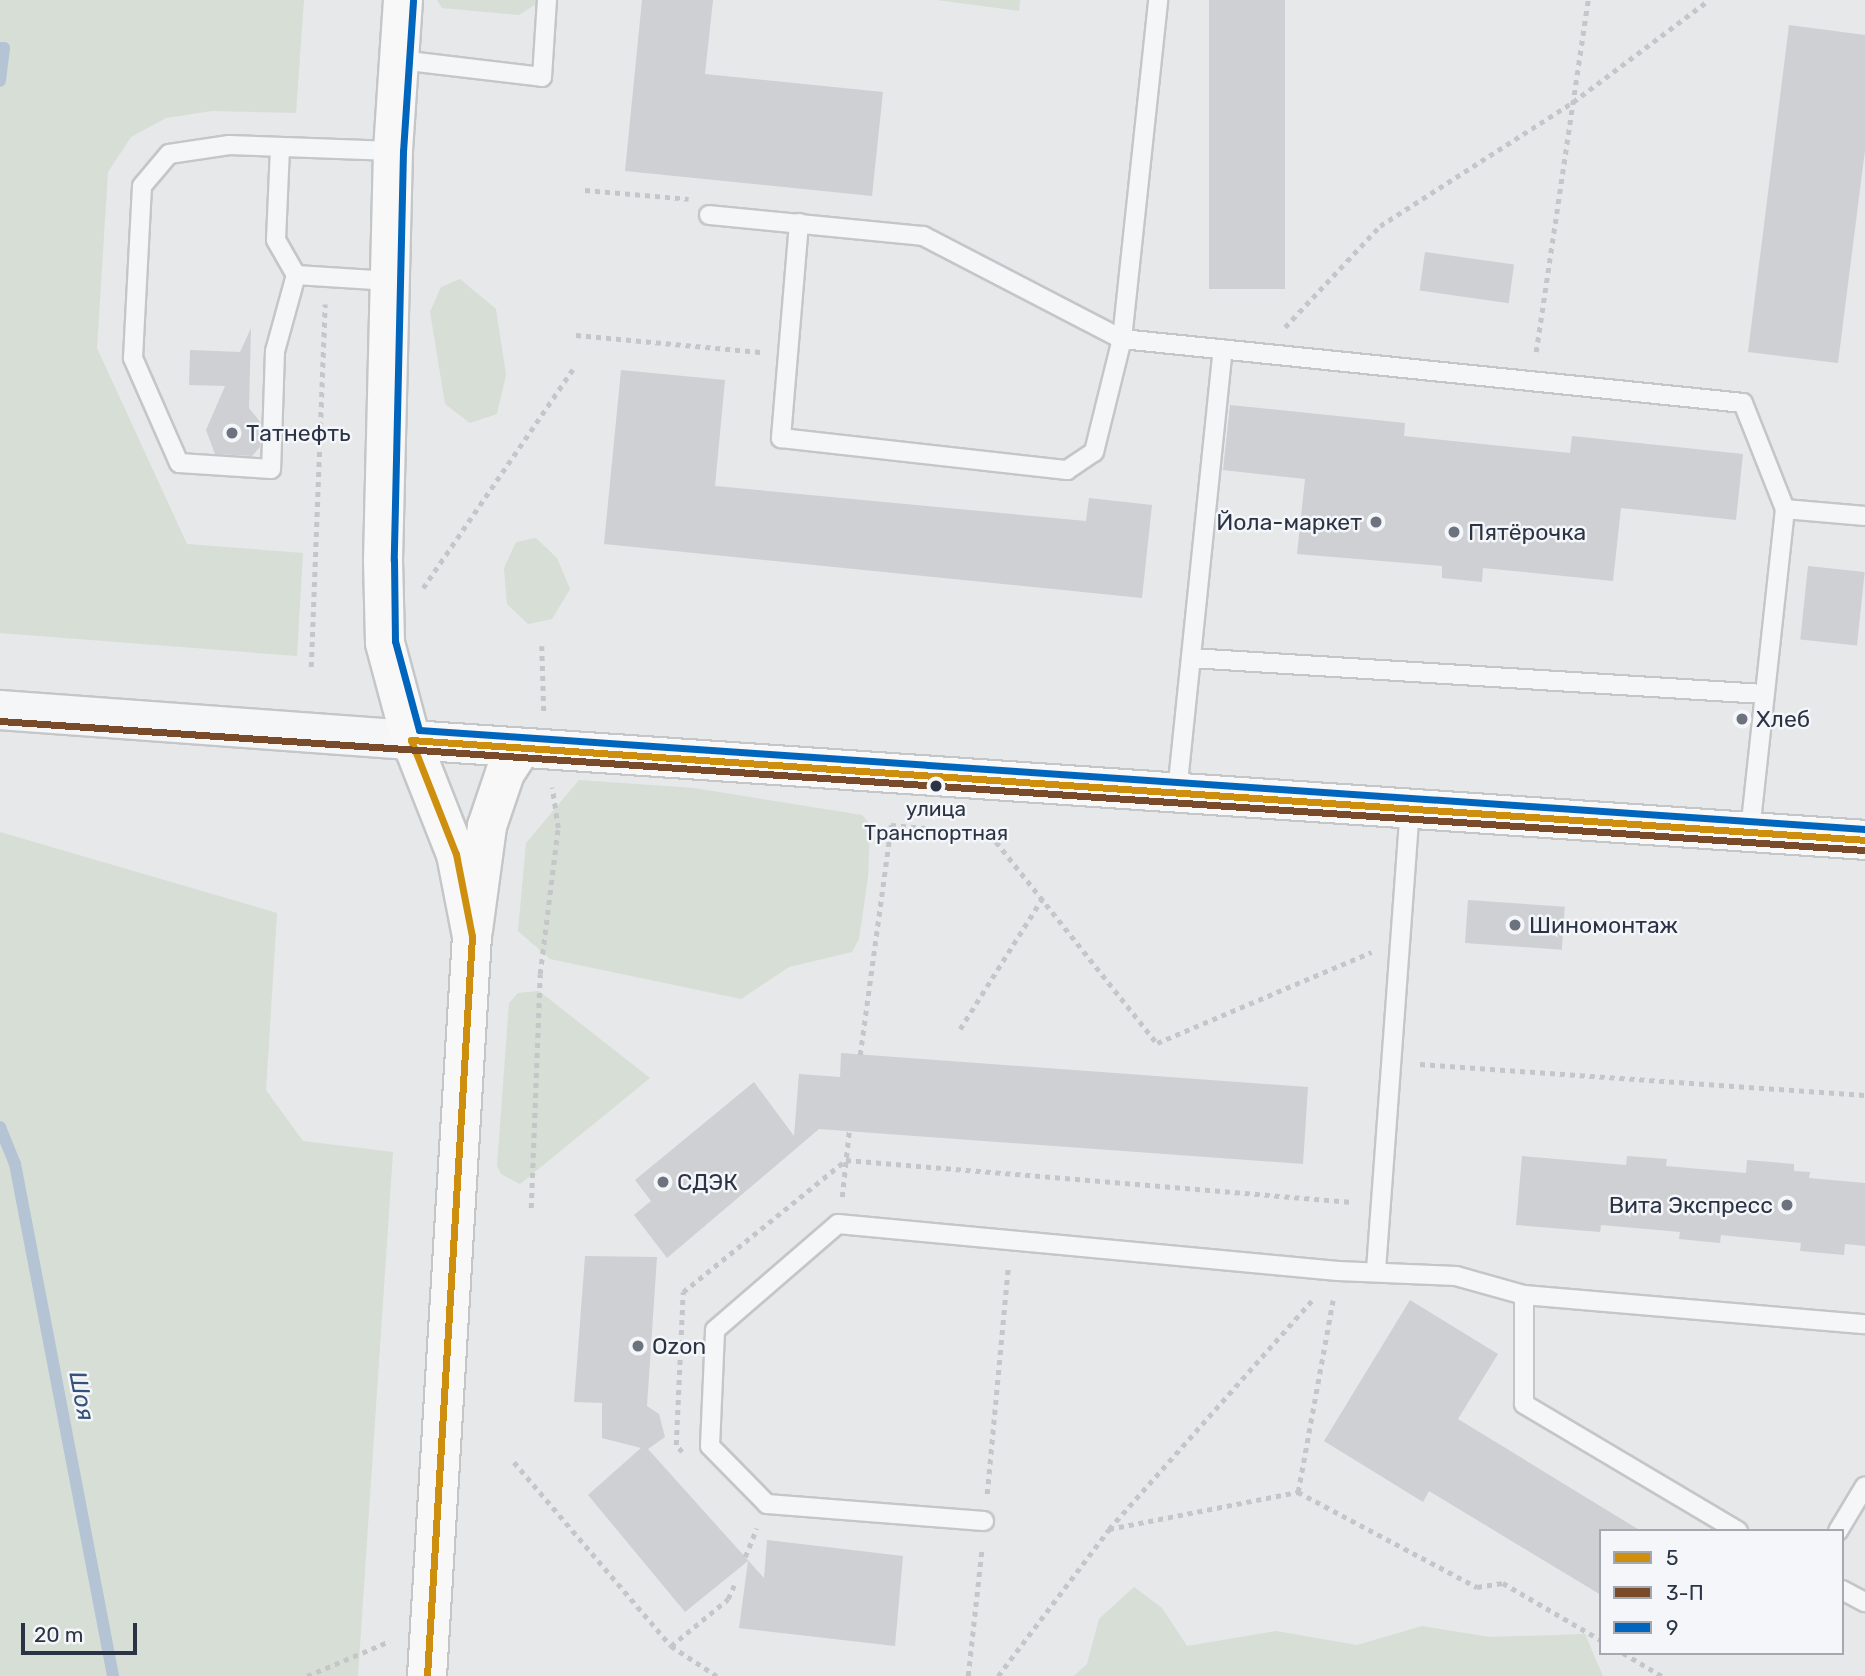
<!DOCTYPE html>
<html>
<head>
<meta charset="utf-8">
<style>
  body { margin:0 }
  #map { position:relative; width:1865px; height:1676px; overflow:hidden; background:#e6e8ea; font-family:Rubik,sans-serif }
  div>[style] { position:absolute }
  .green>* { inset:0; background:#d6ded6 }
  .stream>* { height:12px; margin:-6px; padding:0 6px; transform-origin:6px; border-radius:6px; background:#b4c4d5 }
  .building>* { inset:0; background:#ced0d3; transform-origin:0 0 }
  .path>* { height:4.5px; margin-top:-2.25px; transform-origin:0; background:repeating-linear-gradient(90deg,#c5c6ca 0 5px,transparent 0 10px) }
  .roads { filter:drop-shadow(2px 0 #c4c6c8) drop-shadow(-2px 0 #c4c6c8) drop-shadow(0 2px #c4c6c8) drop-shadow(0 -2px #c4c6c8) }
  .service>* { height:18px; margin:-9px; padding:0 9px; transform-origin:9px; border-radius:9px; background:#f5f6f7 }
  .tertiary>* { height:38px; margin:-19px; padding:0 19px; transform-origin:19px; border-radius:19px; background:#f5f6f7 }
  .secondary>* { height:38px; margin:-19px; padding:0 19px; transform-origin:19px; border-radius:19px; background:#f8f8f8 }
  .primary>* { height:38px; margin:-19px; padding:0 19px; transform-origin:19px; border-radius:19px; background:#f8f8f8 }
  .bus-1>* { height:7px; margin:-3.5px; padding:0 3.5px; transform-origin:3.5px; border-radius:3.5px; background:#ce8f0e }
  .bus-2>* { height:7px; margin:-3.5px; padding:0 3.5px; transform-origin:3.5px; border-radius:3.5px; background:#7a4b2a }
  .bus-3>* { height:7px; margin:-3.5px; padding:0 3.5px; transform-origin:3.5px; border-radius:3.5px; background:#0065bd }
  .dots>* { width:19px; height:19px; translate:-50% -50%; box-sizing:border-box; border:4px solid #f4f6f9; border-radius:50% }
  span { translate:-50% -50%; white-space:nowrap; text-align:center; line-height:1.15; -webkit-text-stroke:5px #f4f6f9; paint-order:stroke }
  .bus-label { font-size:21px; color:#2b3445 }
  .poi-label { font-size:23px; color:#2b3445 }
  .left { translate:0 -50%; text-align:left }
  .right { translate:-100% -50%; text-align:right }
  .water-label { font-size:24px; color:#34527a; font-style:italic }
  .legend { position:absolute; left:1599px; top:1529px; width:245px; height:126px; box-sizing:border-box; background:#f4f6f9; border:2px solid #a4a8b1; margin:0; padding:9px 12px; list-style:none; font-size:21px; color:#2b3445 }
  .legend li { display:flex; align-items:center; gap:14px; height:35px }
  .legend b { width:35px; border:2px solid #a4a8b1 }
  .scale { position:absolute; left:21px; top:1623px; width:116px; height:32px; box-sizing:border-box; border:4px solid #2b3445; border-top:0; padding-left:9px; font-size:21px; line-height:24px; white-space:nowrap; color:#2b3445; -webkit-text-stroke:5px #f4f6f9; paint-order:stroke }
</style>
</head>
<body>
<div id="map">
  <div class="green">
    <div style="clip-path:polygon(0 0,304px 0,296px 113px,212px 111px,166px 118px,131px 137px,108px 172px,97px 348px,187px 544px,303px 553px,297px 656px,0 633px)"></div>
    <div style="clip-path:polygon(437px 0,539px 0,539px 2px,519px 15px,442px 8px)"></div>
    <div style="clip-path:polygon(937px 0,1020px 0,1019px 11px)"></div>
    <div style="clip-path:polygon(460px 279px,496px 309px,506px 375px,497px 414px,470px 423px,445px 404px,430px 312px,441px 287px)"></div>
    <div style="clip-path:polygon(536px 538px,557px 558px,570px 589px,552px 619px,528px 624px,507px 604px,504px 568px,516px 542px)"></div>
    <div style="clip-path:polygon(579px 780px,694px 788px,862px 815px,870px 824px,868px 877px,859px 939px,852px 952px,789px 967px,741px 999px,550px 959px,518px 931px,526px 843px)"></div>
    <div style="clip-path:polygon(0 832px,277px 913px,266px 1090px,303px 1141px,393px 1152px,358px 1676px,0 1676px)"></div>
    <div style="clip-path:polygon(539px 991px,650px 1078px,520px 1184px,501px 1174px,497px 1166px,509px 1003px,518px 993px)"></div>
    <div style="clip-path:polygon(1134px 1587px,1162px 1608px,1187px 1646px,1276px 1631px,1357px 1645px,1422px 1626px,1490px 1637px,1585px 1634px,1603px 1676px,1074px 1676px,1087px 1664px,1099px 1619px)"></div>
  </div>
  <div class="stream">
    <div style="left:0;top:48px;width:4px"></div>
    <div style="left:4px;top:48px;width:33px;rotate:97deg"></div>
    <div style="left:0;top:1127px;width:40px;rotate:68deg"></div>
    <div style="left:15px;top:1164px;width:521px;rotate:79.16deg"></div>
  </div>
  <div class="building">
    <div style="clip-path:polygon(642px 0,713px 0,705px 74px,883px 92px,872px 196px,625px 171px)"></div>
    <div style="left:1209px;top:0;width:76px;height:289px"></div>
    <div style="clip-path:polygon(1789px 25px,1865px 35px,1865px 150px,1838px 363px,1748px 352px)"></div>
    <div style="left:1425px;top:252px;width:90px;height:39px;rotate:8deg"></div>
    <div style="clip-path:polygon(251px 328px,249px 408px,261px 423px,260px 447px,252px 456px,215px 454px,206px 430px,225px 386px,189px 385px,190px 350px,240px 352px)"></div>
    <div style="clip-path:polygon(621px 370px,725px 380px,715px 486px,1086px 521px,1089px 498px,1152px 505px,1142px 598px,604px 544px)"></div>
    <div style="clip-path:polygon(1230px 405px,1405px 423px,1404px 436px,1570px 453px,1572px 436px,1743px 454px,1736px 520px,1621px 508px,1613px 581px,1483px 568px,1482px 582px,1442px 578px,1442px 566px,1297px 554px,1305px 479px,1223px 470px)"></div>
    <div style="left:1808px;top:566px;width:57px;height:74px;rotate:6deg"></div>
    <div style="left:1468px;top:900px;width:97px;height:43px;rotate:4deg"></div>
    <div style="clip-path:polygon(841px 1053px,1308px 1087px,1303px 1164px,819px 1129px,667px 1258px,634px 1215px,651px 1201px,635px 1180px,754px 1082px,794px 1136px,799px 1074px,840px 1077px)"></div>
    <div style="clip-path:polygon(1522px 1156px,1626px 1165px,1627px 1156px,1667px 1159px,1666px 1166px,1746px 1173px,1747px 1160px,1794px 1164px,1794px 1171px,1810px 1172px,1809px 1178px,1865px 1183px,1865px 1246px,1845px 1244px,1844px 1255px,1800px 1251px,1801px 1243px,1721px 1235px,1720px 1243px,1679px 1239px,1680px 1232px,1601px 1225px,1600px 1232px,1516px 1225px)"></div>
    <div style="clip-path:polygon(585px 1256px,657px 1257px,647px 1406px,659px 1414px,665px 1437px,648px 1449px,764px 1578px,767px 1540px,903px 1556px,895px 1646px,739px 1628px,748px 1561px,685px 1612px,588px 1495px,641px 1448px,602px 1438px,602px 1403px,574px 1402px)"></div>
    <div style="clip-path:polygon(1410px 1300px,1498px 1354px,1458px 1419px,1641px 1531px,1601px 1531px,1601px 1595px,1429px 1491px,1423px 1502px,1324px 1441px)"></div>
  </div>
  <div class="path">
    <div style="left:585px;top:190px;width:104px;rotate:4.9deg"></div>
    <div style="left:1285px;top:327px;width:139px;rotate:-46.8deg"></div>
    <div style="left:1380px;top:226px;width:229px;rotate:-32.7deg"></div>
    <div style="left:1573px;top:102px;width:170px;rotate:-36.9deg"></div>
    <div style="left:576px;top:335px;width:185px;rotate:5.3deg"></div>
    <div style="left:1536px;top:352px;width:356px;rotate:-81.6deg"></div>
    <div style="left:423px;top:588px;width:265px;rotate:-55.6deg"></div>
    <div style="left:542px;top:646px;width:66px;rotate:88.3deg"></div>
    <div style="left:311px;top:667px;width:363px;rotate:-87.8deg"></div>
    <div style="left:960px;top:1029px;width:154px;rotate:-57.8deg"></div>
    <div style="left:860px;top:1055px;width:232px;rotate:-82.3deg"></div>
    <div style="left:891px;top:825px;width:99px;rotate:5.2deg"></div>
    <div style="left:990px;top:834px;width:268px;rotate:51.4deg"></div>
    <div style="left:1157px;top:1043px;width:233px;rotate:-23deg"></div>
    <div style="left:1420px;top:1064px;width:446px;rotate:4deg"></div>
    <div style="left:842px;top:1197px;width:66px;rotate:-83.9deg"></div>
    <div style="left:531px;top:1208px;width:234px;rotate:-87.8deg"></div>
    <div style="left:540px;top:974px;width:147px;rotate:-83deg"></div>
    <div style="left:558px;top:828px;width:41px;rotate:-98.3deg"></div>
    <div style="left:682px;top:1452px;width:9px;rotate:-131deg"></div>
    <div style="left:676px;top:1445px;width:153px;rotate:-87.4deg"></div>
    <div style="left:683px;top:1292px;width:210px;rotate:-39deg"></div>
    <div style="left:846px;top:1160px;width:508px;rotate:4.74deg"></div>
    <div style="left:514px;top:1462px;width:242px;rotate:49.5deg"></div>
    <div style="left:671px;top:1646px;width:55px;rotate:33.1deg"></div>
    <div style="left:1298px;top:1492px;width:195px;rotate:-79.7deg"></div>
    <div style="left:987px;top:1494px;width:229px;rotate:-84.7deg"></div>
    <div style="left:1109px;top:1529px;width:193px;rotate:-11.1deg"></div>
    <div style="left:1298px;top:1492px;width:203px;rotate:28deg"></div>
    <div style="left:1477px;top:1587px;width:26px;rotate:-9deg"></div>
    <div style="left:1503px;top:1583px;width:113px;rotate:30.2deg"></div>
    <div style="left:745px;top:1557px;width:31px;rotate:-68deg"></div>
    <div style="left:671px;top:1646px;width:74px;rotate:-39.5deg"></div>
    <div style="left:728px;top:1599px;width:17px;rotate:-66deg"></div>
    <div style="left:1623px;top:1653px;width:45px;rotate:30.5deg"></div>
    <div style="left:307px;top:1676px;width:90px;rotate:-22.9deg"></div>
    <div style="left:968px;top:1676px;width:129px;rotate:-83.8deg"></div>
    <div style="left:998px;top:1676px;width:184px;rotate:-52.9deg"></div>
    <div style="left:1109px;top:1529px;width:309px;rotate:-48.4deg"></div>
  </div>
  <div class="roads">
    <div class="service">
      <div style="left:400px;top:60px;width:143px;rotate:6.8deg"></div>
      <div style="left:542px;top:77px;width:77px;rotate:-86.3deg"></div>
      <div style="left:280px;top:148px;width:92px;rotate:92.5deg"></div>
      <div style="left:276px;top:240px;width:40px;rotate:60.3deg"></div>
      <div style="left:709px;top:215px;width:215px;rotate:5.6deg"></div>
      <div style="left:923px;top:236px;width:224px;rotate:27.4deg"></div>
      <div style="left:1122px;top:339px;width:624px;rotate:5.88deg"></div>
      <div style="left:1743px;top:403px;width:114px;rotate:68.4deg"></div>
      <div style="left:1785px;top:509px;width:325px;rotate:96.2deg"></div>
      <div style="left:799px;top:223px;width:216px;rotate:94.8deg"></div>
      <div style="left:781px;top:438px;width:288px;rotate:6.4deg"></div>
      <div style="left:1067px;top:470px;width:32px;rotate:-34deg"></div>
      <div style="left:1094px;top:452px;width:116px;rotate:-76.1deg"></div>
      <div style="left:1122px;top:339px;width:341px;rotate:-83.9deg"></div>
      <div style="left:390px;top:281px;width:94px;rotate:-176.3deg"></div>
      <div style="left:296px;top:275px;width:79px;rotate:105.4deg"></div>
      <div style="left:275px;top:351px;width:118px;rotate:91.9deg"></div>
      <div style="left:271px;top:469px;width:92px;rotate:-176.3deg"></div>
      <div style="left:179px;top:463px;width:115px;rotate:-113.7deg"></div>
      <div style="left:133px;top:358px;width:172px;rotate:-87deg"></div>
      <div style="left:142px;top:186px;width:42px;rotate:-49.8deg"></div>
      <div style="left:169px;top:154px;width:61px;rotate:-8.5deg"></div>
      <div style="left:229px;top:145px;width:164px;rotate:2.1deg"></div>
      <div style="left:1785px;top:509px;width:80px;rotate:5deg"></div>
      <div style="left:1191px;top:658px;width:574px;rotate:3.6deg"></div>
      <div style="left:1177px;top:792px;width:445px;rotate:-84.1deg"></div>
      <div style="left:1376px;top:1270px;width:463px;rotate:-85.8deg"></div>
      <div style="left:1524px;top:1295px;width:109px;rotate:90deg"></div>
      <div style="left:1524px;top:1404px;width:249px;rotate:30.7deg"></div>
      <div style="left:984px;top:1521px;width:218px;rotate:-175.5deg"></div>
      <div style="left:767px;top:1504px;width:81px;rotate:-134.5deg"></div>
      <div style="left:710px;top:1446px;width:116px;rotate:-87.5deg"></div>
      <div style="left:715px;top:1330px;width:162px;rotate:-40.8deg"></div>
      <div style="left:838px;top:1224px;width:502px;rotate:5.37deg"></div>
      <div style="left:1338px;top:1271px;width:118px;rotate:2.4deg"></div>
      <div style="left:1456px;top:1276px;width:71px;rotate:15.6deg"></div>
      <div style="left:1524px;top:1295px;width:342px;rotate:4.9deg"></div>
      <div style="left:1838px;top:1531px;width:52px;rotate:-59deg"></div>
      <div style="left:1842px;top:1590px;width:26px;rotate:28deg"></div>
    </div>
    <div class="tertiary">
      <div style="left:0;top:710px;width:412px;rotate:4.2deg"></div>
    </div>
    <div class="secondary">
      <div style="left:411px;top:740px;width:1457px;rotate:3.93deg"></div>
      <div style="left:473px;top:930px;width:105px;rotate:-82.3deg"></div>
      <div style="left:487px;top:826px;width:56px;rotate:-71.2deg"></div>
      <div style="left:505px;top:773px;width:30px;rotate:-57deg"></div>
    </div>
    <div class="primary">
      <div style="left:403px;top:0;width:151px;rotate:93.8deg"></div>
      <div style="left:393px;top:151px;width:409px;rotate:91.4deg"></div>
      <div style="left:383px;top:560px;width:83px;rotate:88.6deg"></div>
      <div style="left:385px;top:643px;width:100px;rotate:75deg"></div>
      <div style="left:411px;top:740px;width:123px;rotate:68.5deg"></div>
      <div style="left:456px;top:854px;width:84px;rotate:79deg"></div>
      <div style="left:472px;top:936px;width:741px;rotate:93.48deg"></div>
    </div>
  </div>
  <div class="bus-1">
    <div style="left:411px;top:740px;width:1457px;rotate:3.93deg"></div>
    <div style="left:411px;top:740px;width:123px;rotate:68.5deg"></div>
    <div style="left:456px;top:854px;width:84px;rotate:79deg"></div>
    <div style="left:472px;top:936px;width:741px;rotate:93.48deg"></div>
  </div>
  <div class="bus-2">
    <div style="left:0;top:721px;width:1868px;rotate:3.96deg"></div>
  </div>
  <div class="bus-3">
    <div style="left:413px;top:1px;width:150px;rotate:93.8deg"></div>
    <div style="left:403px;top:151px;width:409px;rotate:91.3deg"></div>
    <div style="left:394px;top:560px;width:81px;rotate:89.3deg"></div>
    <div style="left:395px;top:641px;width:92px;rotate:74.9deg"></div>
    <div style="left:419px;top:730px;width:1449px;rotate:3.92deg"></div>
  </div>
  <div class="dots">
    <div style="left:232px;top:433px;background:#6c737f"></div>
    <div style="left:1376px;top:522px;background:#6c737f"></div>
    <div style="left:1454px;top:532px;background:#6c737f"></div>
    <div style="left:1742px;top:719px;background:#6c737f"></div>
    <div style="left:936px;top:786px;background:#2b3445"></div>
    <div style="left:1515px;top:925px;background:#6c737f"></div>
    <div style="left:663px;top:1182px;background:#6c737f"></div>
    <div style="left:1787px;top:1205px;background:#6c737f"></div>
    <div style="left:638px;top:1346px;background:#6c737f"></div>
  </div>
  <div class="bus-label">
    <span style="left:936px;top:821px">улица<br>Транспортная</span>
  </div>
  <div class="poi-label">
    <span class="left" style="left:246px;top:433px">Татнефть</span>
    <span class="right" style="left:1362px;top:522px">Йола-маркет</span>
    <span class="left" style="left:1468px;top:532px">Пятёрочка</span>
    <span class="left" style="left:1756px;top:719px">Хлеб</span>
    <span class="left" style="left:1529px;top:925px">Шиномонтаж</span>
    <span class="left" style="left:677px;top:1182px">СДЭК</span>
    <span class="right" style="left:1773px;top:1205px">Вита Экспресс</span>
    <span class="left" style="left:652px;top:1346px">Ozon</span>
  </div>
  <div class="water-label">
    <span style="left:81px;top:1396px;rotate:79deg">Шоя</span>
  </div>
  <ul class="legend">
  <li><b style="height:9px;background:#ce8f0e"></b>5</li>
  <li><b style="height:9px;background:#7a4b2a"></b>3-П</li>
  <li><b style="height:9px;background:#0065bd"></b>9</li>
  </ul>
  <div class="scale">20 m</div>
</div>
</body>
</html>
